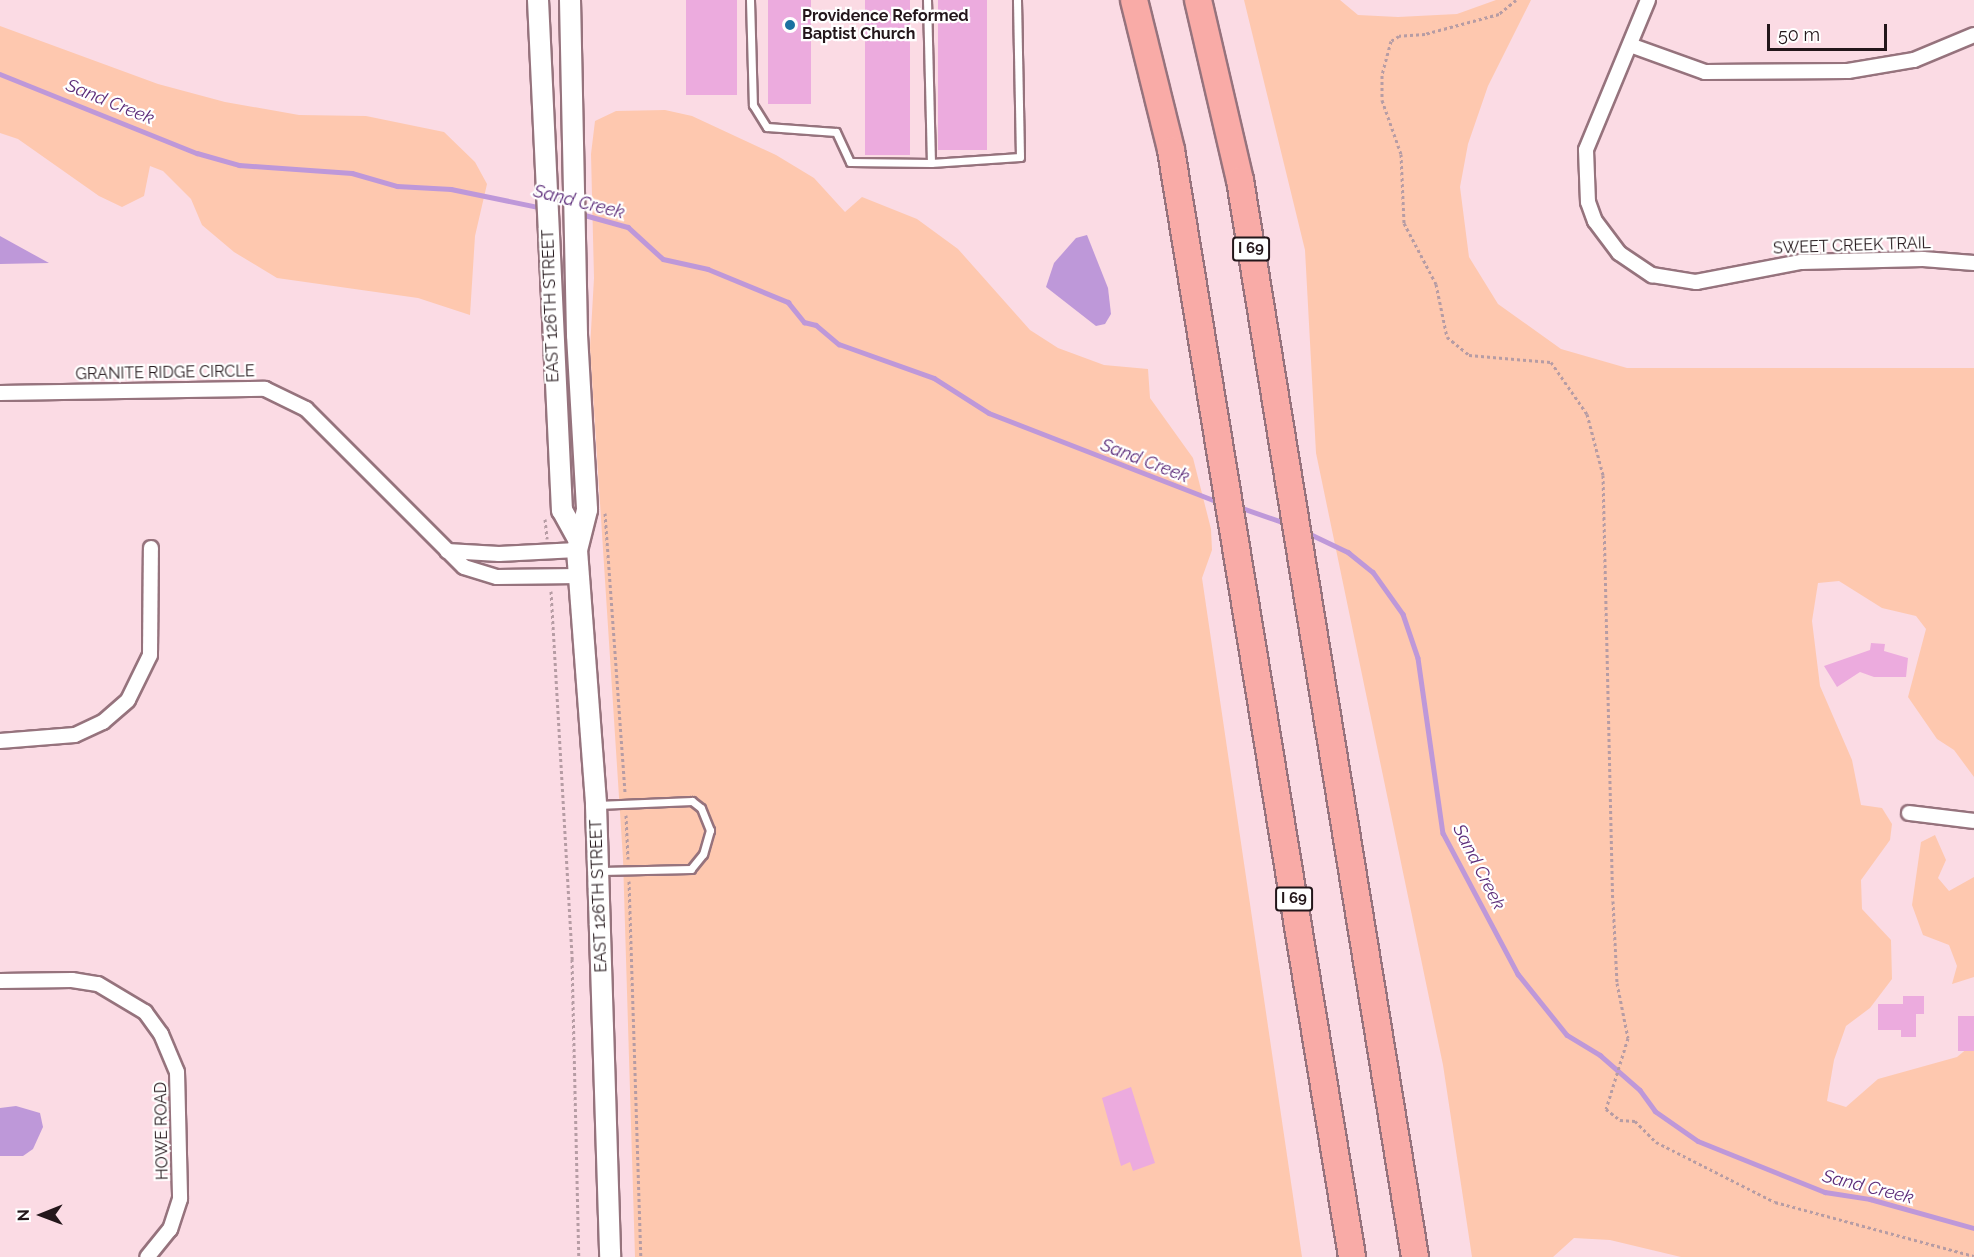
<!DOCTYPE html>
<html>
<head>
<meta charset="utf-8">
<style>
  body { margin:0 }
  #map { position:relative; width:1974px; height:1257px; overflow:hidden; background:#fbdbe4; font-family:Raleway,sans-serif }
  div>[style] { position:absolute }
  .green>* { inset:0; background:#fec8af }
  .water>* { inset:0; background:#be98d9 }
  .stream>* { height:4.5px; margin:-2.25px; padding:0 2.25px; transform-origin:2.25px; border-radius:2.25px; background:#be98d9 }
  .building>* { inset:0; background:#ecabde; transform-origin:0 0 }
  .path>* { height:3px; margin-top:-1.5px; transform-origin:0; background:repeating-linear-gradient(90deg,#b69ca4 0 3px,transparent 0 6px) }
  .roads { filter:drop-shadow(2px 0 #96737d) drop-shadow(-2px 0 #96737d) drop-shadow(0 2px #96737d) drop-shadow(0 -2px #96737d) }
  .lane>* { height:7px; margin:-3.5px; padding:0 3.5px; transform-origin:3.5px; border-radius:3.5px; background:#fff }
  .street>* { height:14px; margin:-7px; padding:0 7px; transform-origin:7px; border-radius:7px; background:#fff }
  .secondary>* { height:20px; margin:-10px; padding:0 10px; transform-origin:10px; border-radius:10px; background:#fff }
  .highway>* { height:26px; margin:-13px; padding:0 13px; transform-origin:13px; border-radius:13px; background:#f9aba7 }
  .dots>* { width:16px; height:16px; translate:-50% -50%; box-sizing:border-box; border:3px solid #fff; border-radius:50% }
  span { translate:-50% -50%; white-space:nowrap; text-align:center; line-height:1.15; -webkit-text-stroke:4.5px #fff; paint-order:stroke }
  .shield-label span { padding:2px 4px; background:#fff; border:2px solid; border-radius:4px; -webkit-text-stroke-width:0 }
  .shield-label { font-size:15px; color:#23161a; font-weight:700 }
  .poi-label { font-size:16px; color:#23161a; font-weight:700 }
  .left { translate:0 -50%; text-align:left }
  .street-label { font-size:16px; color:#23161a }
  .water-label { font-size:18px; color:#5d2d7a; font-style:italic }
  .north { position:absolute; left:12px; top:1185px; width:60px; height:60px; -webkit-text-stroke:4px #fff; paint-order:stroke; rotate:269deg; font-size:16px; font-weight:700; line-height:24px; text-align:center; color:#23161a }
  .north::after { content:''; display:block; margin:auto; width:21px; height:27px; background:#23161a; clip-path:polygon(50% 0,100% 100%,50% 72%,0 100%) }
  .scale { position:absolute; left:1767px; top:24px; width:120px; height:27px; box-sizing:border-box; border:3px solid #23161a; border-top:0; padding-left:8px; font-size:18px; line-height:21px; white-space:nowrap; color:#23161a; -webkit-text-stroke:4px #fff; paint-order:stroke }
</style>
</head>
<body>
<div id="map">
  <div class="green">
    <div style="clip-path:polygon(1244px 0,1340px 0,1358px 15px,1398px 17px,1457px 14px,1496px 0,1531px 0,1488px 86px,1468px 144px,1460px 187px,1469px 257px,1498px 304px,1561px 349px,1627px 368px,1974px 368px,1974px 777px,1954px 750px,1937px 739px,1908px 697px,1926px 629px,1916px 616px,1882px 608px,1839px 581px,1818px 583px,1812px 621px,1820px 686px,1852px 760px,1861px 805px,1882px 808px,1892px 824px,1890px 840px,1861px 880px,1862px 909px,1891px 940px,1892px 979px,1870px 1008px,1846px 1026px,1834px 1060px,1827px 1101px,1846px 1107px,1878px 1079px,1957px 1057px,1974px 1043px,1974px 1257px,1681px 1257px,1610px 1240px,1574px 1238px,1553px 1257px,1472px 1257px,1443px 1065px,1316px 453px,1305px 250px)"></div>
    <div style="clip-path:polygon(0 26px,158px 84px,225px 102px,299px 115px,366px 116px,444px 132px,475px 162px,487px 184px,475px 236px,470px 315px,418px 298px,277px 278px,234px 252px,202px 225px,191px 199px,163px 171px,150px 166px,144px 196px,122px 207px,99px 196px,18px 139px,0 133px)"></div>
    <div style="clip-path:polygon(665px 110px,692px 116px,776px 155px,814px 178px,845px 212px,862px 197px,917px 219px,958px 249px,1030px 330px,1058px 348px,1104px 365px,1148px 369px,1150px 398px,1193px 458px,1211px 529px,1212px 550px,1202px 578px,1302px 1257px,635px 1257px,623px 859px,590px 348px,594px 278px,591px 154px,595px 121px,616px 111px)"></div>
    <div style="clip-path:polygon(1935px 835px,1946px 860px,1938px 878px,1949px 891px,1974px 877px,1974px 977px,1952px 984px,1957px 966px,1949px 945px,1923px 935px,1912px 905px,1921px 842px)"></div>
  </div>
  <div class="water">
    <div style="clip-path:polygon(1087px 235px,1108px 288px,1111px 314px,1105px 324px,1096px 326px,1046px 287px,1054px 263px,1076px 238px)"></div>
    <div style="clip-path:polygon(0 236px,49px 263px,0 264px)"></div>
    <div style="clip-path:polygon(16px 1106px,40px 1113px,43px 1127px,33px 1149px,23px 1156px,0 1156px,0 1108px)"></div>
  </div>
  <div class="stream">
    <div style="left:0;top:74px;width:212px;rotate:21.9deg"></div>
    <div style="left:197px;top:153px;width:44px;rotate:15.9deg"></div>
    <div style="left:239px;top:165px;width:113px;rotate:4deg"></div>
    <div style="left:352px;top:173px;width:47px;rotate:16.1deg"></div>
    <div style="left:397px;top:186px;width:54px;rotate:3.2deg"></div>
    <div style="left:451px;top:189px;width:94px;rotate:11.7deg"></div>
    <div style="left:581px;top:214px;width:49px;rotate:15.5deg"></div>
    <div style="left:628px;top:227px;width:47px;rotate:42.4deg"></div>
    <div style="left:663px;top:259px;width:46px;rotate:12.5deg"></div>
    <div style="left:708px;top:269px;width:87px;rotate:22.4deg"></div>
    <div style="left:788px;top:302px;width:26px;rotate:51deg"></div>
    <div style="left:804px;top:322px;width:12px;rotate:14deg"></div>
    <div style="left:816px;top:325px;width:30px;rotate:40deg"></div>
    <div style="left:839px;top:344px;width:101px;rotate:19.7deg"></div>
    <div style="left:934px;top:378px;width:65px;rotate:32.5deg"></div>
    <div style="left:989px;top:413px;width:247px;rotate:21.2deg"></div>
    <div style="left:1239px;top:507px;width:52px;rotate:19.1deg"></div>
    <div style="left:1306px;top:532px;width:47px;rotate:25.5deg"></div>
    <div style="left:1348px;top:552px;width:32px;rotate:39deg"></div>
    <div style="left:1373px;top:572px;width:52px;rotate:54.5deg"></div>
    <div style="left:1403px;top:614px;width:46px;rotate:71.2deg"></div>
    <div style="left:1418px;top:658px;width:177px;rotate:81.9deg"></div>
    <div style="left:1443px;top:833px;width:160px;rotate:62deg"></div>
    <div style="left:1518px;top:974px;width:78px;rotate:51.2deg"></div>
    <div style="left:1567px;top:1035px;width:39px;rotate:31deg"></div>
    <div style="left:1600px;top:1055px;width:53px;rotate:41.2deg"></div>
    <div style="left:1640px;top:1090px;width:26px;rotate:54deg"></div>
    <div style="left:1655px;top:1111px;width:52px;rotate:34.9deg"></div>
    <div style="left:1698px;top:1141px;width:137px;rotate:21.9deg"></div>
    <div style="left:1825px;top:1192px;width:46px;rotate:8.8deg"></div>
    <div style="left:1870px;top:1199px;width:108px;rotate:15.6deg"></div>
  </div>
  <div class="building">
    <div style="left:686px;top:0;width:51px;height:95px"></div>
    <div style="left:768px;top:0;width:43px;height:104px"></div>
    <div style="left:865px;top:0;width:45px;height:155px"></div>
    <div style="left:938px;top:0;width:49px;height:150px"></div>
    <div style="clip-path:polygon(1871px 643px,1885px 644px,1884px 651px,1908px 658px,1906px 677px,1874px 677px,1860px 672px,1837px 687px,1824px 666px,1870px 650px)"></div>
    <div style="clip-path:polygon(1903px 996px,1924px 996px,1924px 1014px,1916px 1014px,1916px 1037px,1901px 1037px,1901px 1030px,1878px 1030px,1878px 1004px,1903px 1004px)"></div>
    <div style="left:1974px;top:1016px;width:35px;height:16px;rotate:90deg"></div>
    <div style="clip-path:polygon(1131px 1087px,1155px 1163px,1133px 1171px,1130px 1162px,1121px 1166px,1102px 1098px)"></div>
  </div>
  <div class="path">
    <div style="left:1516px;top:0;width:22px;rotate:141deg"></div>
    <div style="left:1499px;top:14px;width:77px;rotate:164.9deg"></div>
    <div style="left:1425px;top:34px;width:26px;rotate:176deg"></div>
    <div style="left:1399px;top:36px;width:9px;rotate:148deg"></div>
    <div style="left:1391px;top:41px;width:35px;rotate:105deg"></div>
    <div style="left:1382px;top:75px;width:25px;rotate:90deg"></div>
    <div style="left:1382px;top:100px;width:57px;rotate:70.6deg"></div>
    <div style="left:1401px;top:154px;width:69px;rotate:87.5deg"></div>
    <div style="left:1404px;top:223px;width:69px;rotate:62.3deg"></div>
    <div style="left:1436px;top:284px;width:54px;rotate:78.3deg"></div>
    <div style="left:1447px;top:337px;width:28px;rotate:39deg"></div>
    <div style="left:1469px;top:355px;width:82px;rotate:4.9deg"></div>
    <div style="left:1551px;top:362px;width:63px;rotate:55.3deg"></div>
    <div style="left:1587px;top:414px;width:63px;rotate:75.3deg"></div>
    <div style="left:1603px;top:475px;width:426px;rotate:88.7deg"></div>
    <div style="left:1613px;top:901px;width:82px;rotate:87.2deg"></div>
    <div style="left:1617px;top:983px;width:56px;rotate:78.7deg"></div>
    <div style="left:1628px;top:1038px;width:74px;rotate:107.2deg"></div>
    <div style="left:1606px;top:1109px;width:18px;rotate:38deg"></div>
    <div style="left:1620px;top:1120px;width:15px;rotate:4deg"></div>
    <div style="left:1635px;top:1121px;width:30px;rotate:45deg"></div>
    <div style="left:1656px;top:1142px;width:133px;rotate:26.8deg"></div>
    <div style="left:1775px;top:1202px;width:206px;rotate:15.2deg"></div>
    <div style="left:605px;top:513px;width:281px;rotate:85.9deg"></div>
    <div style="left:545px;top:519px;width:20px;rotate:84deg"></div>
    <div style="left:551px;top:591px;width:369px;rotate:86.7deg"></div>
    <div style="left:572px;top:959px;width:298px;rotate:88.7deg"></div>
    <div style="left:626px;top:815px;width:44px;rotate:87.4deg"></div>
    <div style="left:629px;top:881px;width:376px;rotate:88.2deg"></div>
  </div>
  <div class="roads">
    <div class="lane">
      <div style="left:750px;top:0;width:105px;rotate:88.4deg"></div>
      <div style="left:753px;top:105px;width:26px;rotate:58deg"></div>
      <div style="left:767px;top:127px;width:69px;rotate:4.1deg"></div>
      <div style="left:836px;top:132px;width:33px;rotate:65deg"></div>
      <div style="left:850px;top:162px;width:81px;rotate:0.7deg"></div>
      <div style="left:931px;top:163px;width:89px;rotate:-3.9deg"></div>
      <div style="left:1020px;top:157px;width:157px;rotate:-91.1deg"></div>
      <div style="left:927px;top:0;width:163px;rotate:88.6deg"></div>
      <div style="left:597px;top:805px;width:95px;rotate:-2.4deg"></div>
      <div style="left:692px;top:801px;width:11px;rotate:38deg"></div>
      <div style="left:701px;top:808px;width:24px;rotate:68deg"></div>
      <div style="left:710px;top:830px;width:25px;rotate:106deg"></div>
      <div style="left:703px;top:854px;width:19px;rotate:129deg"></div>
      <div style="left:691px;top:869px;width:90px;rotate:178.7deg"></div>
    </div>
    <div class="street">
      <div style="left:1648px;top:0;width:162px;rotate:112.5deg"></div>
      <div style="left:1586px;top:150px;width:52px;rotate:87.8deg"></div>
      <div style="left:1588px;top:202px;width:20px;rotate:70deg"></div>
      <div style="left:1595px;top:221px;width:40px;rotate:53deg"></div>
      <div style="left:1619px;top:253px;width:40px;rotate:34deg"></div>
      <div style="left:1652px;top:275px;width:45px;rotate:9deg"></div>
      <div style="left:1696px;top:282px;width:107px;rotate:-10.8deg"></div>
      <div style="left:1801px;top:262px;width:122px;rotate:-1.4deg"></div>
      <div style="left:1923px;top:259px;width:51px;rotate:4.5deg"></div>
      <div style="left:1630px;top:45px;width:80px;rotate:19.8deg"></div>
      <div style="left:1705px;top:72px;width:143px;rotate:-0.4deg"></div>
      <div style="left:1848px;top:71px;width:67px;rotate:-9.5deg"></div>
      <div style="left:1914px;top:60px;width:65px;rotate:-22.6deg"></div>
      <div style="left:0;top:393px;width:265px;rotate:-0.9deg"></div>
      <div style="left:265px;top:389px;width:46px;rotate:26deg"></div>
      <div style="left:306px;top:409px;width:223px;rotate:45deg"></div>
      <div style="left:464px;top:567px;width:34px;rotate:17deg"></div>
      <div style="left:497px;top:577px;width:82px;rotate:-0.7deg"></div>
      <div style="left:447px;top:551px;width:52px;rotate:3.3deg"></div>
      <div style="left:499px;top:554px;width:78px;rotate:-2.9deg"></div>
      <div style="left:0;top:741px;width:75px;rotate:-4.6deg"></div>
      <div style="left:75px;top:735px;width:31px;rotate:-25deg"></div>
      <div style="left:103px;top:722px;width:33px;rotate:-41deg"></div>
      <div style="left:128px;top:700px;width:50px;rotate:-63.9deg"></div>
      <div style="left:150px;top:655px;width:107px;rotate:-89.5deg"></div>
      <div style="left:1909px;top:813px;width:65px;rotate:7deg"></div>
      <div style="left:0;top:981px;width:72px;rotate:-0.8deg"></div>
      <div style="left:72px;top:980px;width:26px;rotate:9deg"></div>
      <div style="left:98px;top:984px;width:55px;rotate:30.8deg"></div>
      <div style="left:145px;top:1012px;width:27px;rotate:54deg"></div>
      <div style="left:161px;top:1034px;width:41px;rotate:67.2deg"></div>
      <div style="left:177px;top:1072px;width:127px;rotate:88.6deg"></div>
      <div style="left:180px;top:1199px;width:32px;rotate:108deg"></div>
      <div style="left:170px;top:1229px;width:36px;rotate:129deg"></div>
    </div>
    <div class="secondary">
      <div style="left:538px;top:0;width:511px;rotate:87.31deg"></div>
      <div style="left:562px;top:510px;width:31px;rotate:61deg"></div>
      <div style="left:570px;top:0;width:335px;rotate:88.8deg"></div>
      <div style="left:577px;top:335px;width:175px;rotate:86.7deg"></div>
      <div style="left:587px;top:510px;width:41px;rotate:104deg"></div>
      <div style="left:577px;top:550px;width:256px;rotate:85.7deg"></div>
      <div style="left:596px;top:805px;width:452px;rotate:88.2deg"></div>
    </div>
    <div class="highway">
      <div style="left:1134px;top:0;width:154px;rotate:76.1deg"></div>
      <div style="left:1171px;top:150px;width:1122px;rotate:80.71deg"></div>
      <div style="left:1198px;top:0;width:185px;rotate:76.9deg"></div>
      <div style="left:1240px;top:180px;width:1091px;rotate:80.77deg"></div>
    </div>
  </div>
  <div class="dots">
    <div style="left:790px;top:25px;background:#1b71a1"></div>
  </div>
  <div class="shield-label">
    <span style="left:1251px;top:249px">I 69</span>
    <span style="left:1294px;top:899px">I 69</span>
  </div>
  <div class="poi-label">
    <span class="left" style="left:802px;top:25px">Providence Reformed<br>Baptist Church</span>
  </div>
  <div class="street-label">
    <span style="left:1852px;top:246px;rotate:-2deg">SWEET CREEK TRAIL</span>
    <span style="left:551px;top:306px;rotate:-92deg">EAST 126TH STREET</span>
    <span style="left:165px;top:373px;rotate:-1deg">GRANITE RIDGE CIRCLE</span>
    <span style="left:599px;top:896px;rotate:-92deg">EAST 126TH STREET</span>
    <span style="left:162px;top:1131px;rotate:-91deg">HOWE ROAD</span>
  </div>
  <div class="water-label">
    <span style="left:110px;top:102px;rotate:22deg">Sand Creek</span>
    <span style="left:579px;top:202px;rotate:14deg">Sand Creek</span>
    <span style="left:1145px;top:461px;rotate:21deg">Sand Creek</span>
    <span style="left:1479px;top:867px;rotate:63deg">Sand Creek</span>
    <span style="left:1868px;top:1187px;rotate:14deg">Sand Creek</span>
  </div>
  <div class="north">N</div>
  <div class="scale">50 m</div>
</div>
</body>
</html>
